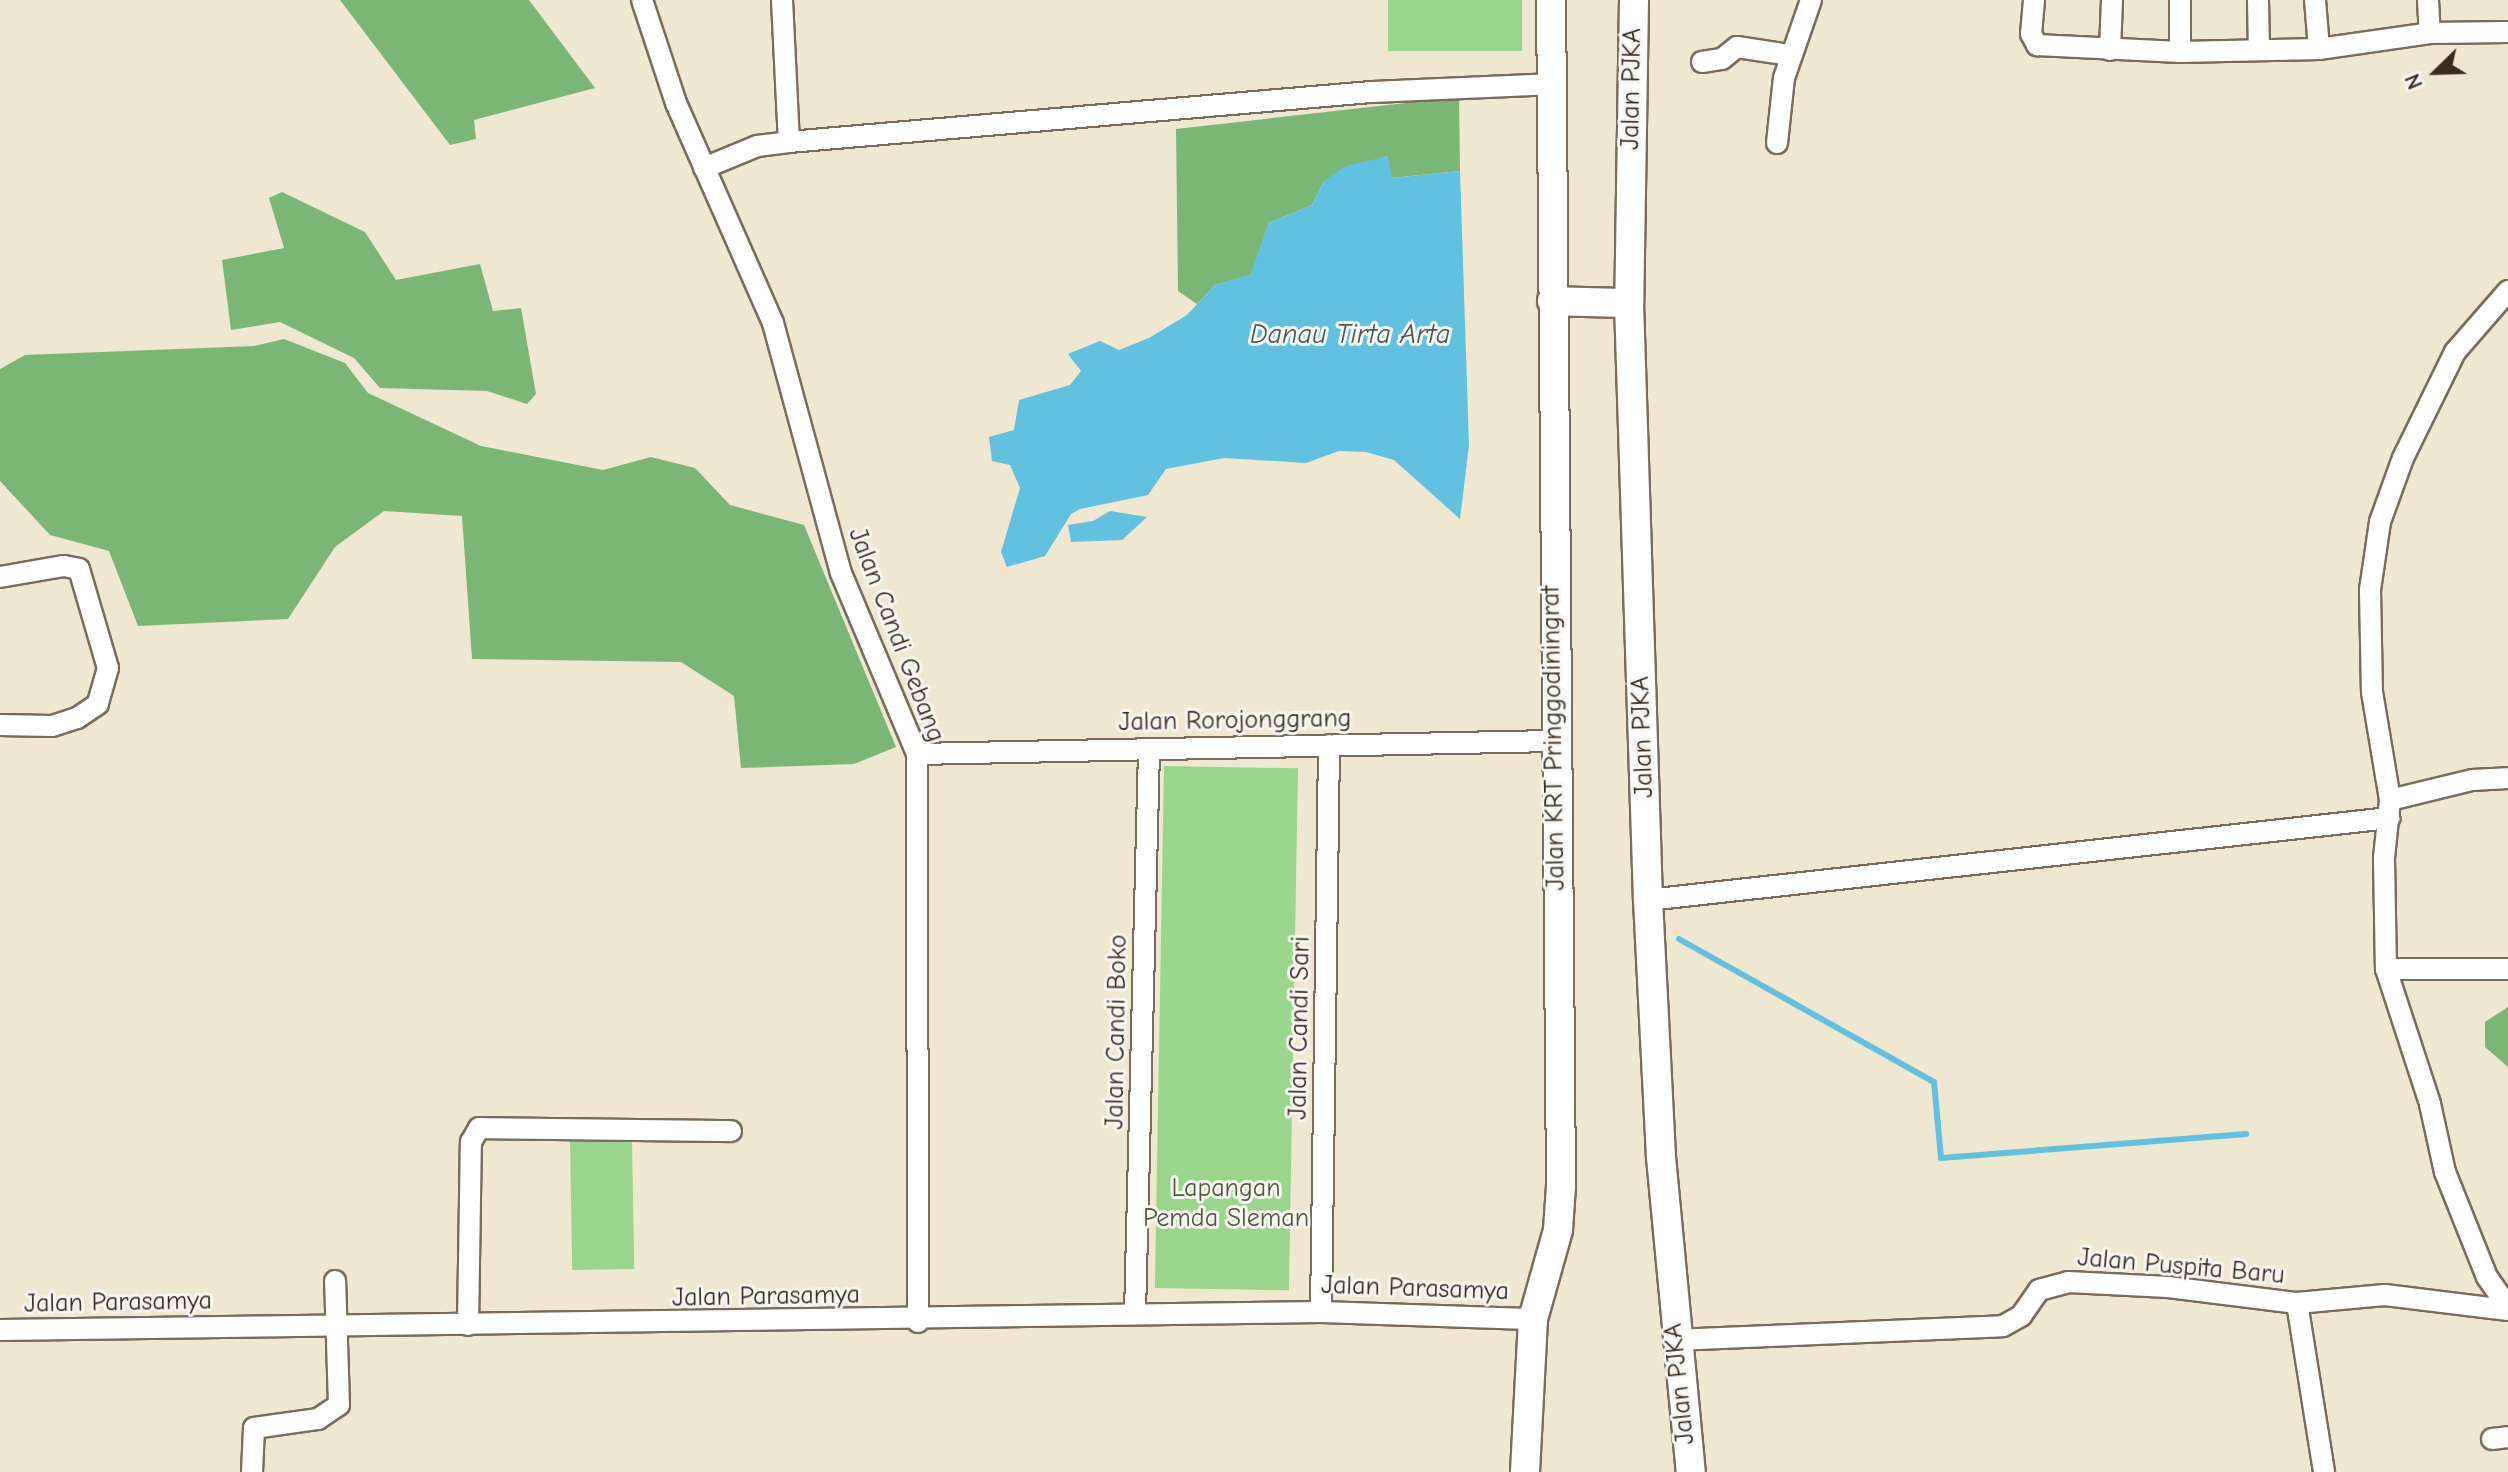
<!DOCTYPE html>
<html>
<head>
<meta charset="utf-8">
<style>
  body { margin:0 }
  #map { position:relative; width:2508px; height:1472px; overflow:hidden; background:#efe7cf; font-family:"Comic Neue",sans-serif }
  div>[style] { position:absolute }
  .green>* { inset:0; background:#99d58a; transform-origin:0 0 }
  .forest>* { inset:0; background:#7ab676 }
  .water>* { inset:0; background:#61c1df }
  .stream>* { height:6px; margin:-3px; padding:0 3px; transform-origin:3px; border-radius:3px; background:#61c1df }
  .roads { filter:drop-shadow(2px 0 #7a6c5c) drop-shadow(-2px 0 #7a6c5c) drop-shadow(0 2px #7a6c5c) drop-shadow(0 -2px #7a6c5c) }
  .minor>* { height:20px; margin:-10px; padding:0 10px; transform-origin:10px; border-radius:10px; background:#fff }
  .secondary>* { height:28px; margin:-14px; padding:0 14px; transform-origin:14px; border-radius:14px; background:#fff }
  span { translate:-50% -50%; white-space:nowrap; text-align:center; line-height:1.15; -webkit-text-stroke:6px #f6f6f2; paint-order:stroke }
  .street-label { font-size:26px; color:#3b2a1e }
  .park-label { font-size:26px; color:#525539 }
  .water-label { font-size:28px; color:#465758; font-style:italic }
  .north { position:absolute; left:2396px; top:32px; width:80px; height:80px; -webkit-text-stroke:6px #f6f6f2; paint-order:stroke; rotate:247deg; font-size:22px; font-weight:700; line-height:32px; text-align:center; color:#3b2a1e }
  .north::after { content:''; display:block; margin:auto; width:28px; height:36px; background:#3b2a1e; clip-path:polygon(50% 0,100% 100%,50% 72%,0 100%) }
</style>
</head>
<body>
<div id="map">
  <div class="green">
    <div style="left:1388px;top:0;width:134px;height:51px"></div>
    <div style="left:1164px;top:766px;width:134px;height:522px;rotate:1deg"></div>
    <div style="left:632px;top:1141px;width:128px;height:62px;rotate:89deg"></div>
  </div>
  <div class="forest">
    <div style="clip-path:polygon(340px 0,529px 0,595px 88px,474px 120px,476px 139px,450px 145px)"></div>
    <div style="clip-path:polygon(1459px 97px,1460px 171px,1391px 178px,1387px 156px,1324px 181px,1312px 205px,1269px 223px,1251px 275px,1215px 285px,1197px 304px,1178px 291px,1176px 129px)"></div>
    <div style="clip-path:polygon(282px 192px,365px 232px,396px 280px,480px 264px,493px 311px,521px 308px,536px 394px,527px 404px,487px 391px,380px 388px,354px 358px,280px 322px,231px 330px,222px 260px,284px 248px,269px 198px)"></div>
    <div style="clip-path:polygon(284px 339px,345px 363px,368px 393px,481px 446px,603px 470px,651px 457px,695px 468px,730px 505px,804px 525px,896px 747px,854px 764px,741px 768px,734px 696px,681px 662px,472px 659px,462px 516px,384px 511px,335px 547px,288px 619px,138px 626px,109px 551px,50px 535px,0 481px,0 369px,25px 355px,254px 346px)"></div>
    <div style="clip-path:polygon(2508px 1007px,2508px 1067px,2485px 1047px,2485px 1022px)"></div>
  </div>
  <div class="water">
    <div style="clip-path:polygon(1388px 156px,1392px 178px,1460px 171px,1469px 445px,1460px 519px,1394px 460px,1366px 452px,1339px 451px,1306px 463px,1224px 458px,1166px 469px,1148px 495px,1080px 509px,1071px 514px,1045px 556px,1007px 567px,1001px 552px,1020px 488px,1010px 465px,992px 461px,989px 437px,1014px 430px,1019px 400px,1070px 385px,1081px 371px,1068px 354px,1100px 341px,1119px 350px,1149px 338px,1187px 315px,1215px 285px,1250px 275px,1269px 223px,1312px 205px,1324px 181px,1346px 166px)"></div>
    <div style="clip-path:polygon(1110px 511px,1147px 517px,1122px 540px,1071px 542px,1068px 525px,1093px 521px)"></div>
  </div>
  <div class="stream">
    <div style="left:1679px;top:939px;width:292px;rotate:29.3deg"></div>
    <div style="left:1934px;top:1082px;width:76px;rotate:84.7deg"></div>
    <div style="left:1941px;top:1158px;width:306px;rotate:-4.5deg"></div>
  </div>
  <div class="roads">
    <div class="minor">
      <div style="left:642px;top:0;width:108px;rotate:71.7deg"></div>
      <div style="left:676px;top:103px;width:240px;rotate:66.2deg"></div>
      <div style="left:773px;top:323px;width:259px;rotate:74.8deg"></div>
      <div style="left:841px;top:573px;width:196px;rotate:67.2deg"></div>
      <div style="left:917px;top:754px;width:568px;rotate:89.9deg"></div>
      <div style="left:782px;top:0;width:142px;rotate:87.2deg"></div>
      <div style="left:2034px;top:0;width:34px;rotate:95deg"></div>
      <div style="left:2031px;top:34px;width:13px;rotate:61deg"></div>
      <div style="left:2037px;top:45px;width:143px;rotate:2.8deg"></div>
      <div style="left:2180px;top:52px;width:139px;rotate:-1.2deg"></div>
      <div style="left:2258px;top:0;width:50px;rotate:88.9deg"></div>
      <div style="left:2315px;top:0;width:49px;rotate:85.3deg"></div>
      <div style="left:2319px;top:49px;width:112px;rotate:-8.2deg"></div>
      <div style="left:2430px;top:33px;width:78px;rotate:-0.7deg"></div>
      <div style="left:2428px;top:0;width:33px;rotate:87deg"></div>
      <div style="left:2110px;top:50px;width:50px;rotate:-87.7deg"></div>
      <div style="left:2180px;top:52px;width:52px;rotate:-90deg"></div>
      <div style="left:1702px;top:62px;width:20px;rotate:-9deg"></div>
      <div style="left:1722px;top:59px;width:19px;rotate:-39deg"></div>
      <div style="left:1737px;top:47px;width:54px;rotate:8.6deg"></div>
      <div style="left:1777px;top:143px;width:65px;rotate:-83.9deg"></div>
      <div style="left:1784px;top:78px;width:83px;rotate:-70.9deg"></div>
      <div style="left:704px;top:168px;width:57px;rotate:-22.5deg"></div>
      <div style="left:757px;top:146px;width:32px;rotate:-7deg"></div>
      <div style="left:789px;top:142px;width:584px;rotate:-4.91deg"></div>
      <div style="left:1371px;top:92px;width:180px;rotate:-2.5deg"></div>
      <div style="left:2508px;top:291px;width:81px;rotate:131deg"></div>
      <div style="left:2455px;top:352px;width:118px;rotate:116.1deg"></div>
      <div style="left:2403px;top:458px;width:68px;rotate:109.8deg"></div>
      <div style="left:2380px;top:522px;width:69px;rotate:98.4deg"></div>
      <div style="left:2370px;top:590px;width:102px;rotate:88.9deg"></div>
      <div style="left:2372px;top:692px;width:109px;rotate:80.5deg"></div>
      <div style="left:2390px;top:800px;width:58px;rotate:95.9deg"></div>
      <div style="left:2384px;top:858px;width:111px;rotate:89deg"></div>
      <div style="left:2386px;top:969px;width:142px;rotate:71.9deg"></div>
      <div style="left:2430px;top:1104px;width:70px;rotate:77.6deg"></div>
      <div style="left:2445px;top:1172px;width:113px;rotate:68.2deg"></div>
      <div style="left:2487px;top:1277px;width:37px;rotate:55deg"></div>
      <div style="left:0;top:577px;width:65px;rotate:-9.8deg"></div>
      <div style="left:64px;top:566px;width:15px;rotate:11deg"></div>
      <div style="left:79px;top:569px;width:103px;rotate:73.7deg"></div>
      <div style="left:108px;top:668px;width:37px;rotate:106deg"></div>
      <div style="left:98px;top:704px;width:25px;rotate:146deg"></div>
      <div style="left:77px;top:718px;width:26px;rotate:162deg"></div>
      <div style="left:52px;top:726px;width:52px;rotate:-178.9deg"></div>
      <div style="left:917px;top:754px;width:636px;rotate:-1.17deg"></div>
      <div style="left:2390px;top:800px;width:84px;rotate:-13.7deg"></div>
      <div style="left:2472px;top:780px;width:36px;rotate:-3deg"></div>
      <div style="left:1648px;top:900px;width:746px;rotate:-6.31deg"></div>
      <div style="left:2386px;top:969px;width:122px"></div>
      <div style="left:2297px;top:1303px;width:171px;rotate:80.9deg"></div>
      <div style="left:1321px;top:1312px;width:567px;rotate:-89.19deg"></div>
      <div style="left:1135px;top:1314px;width:564px;rotate:-88.58deg"></div>
      <div style="left:468px;top:1325px;width:183px;rotate:-89.1deg"></div>
      <div style="left:471px;top:1142px;width:16px;rotate:-60deg"></div>
      <div style="left:479px;top:1128px;width:252px;rotate:0.7deg"></div>
      <div style="left:0;top:1330px;width:1321px;rotate:-0.78deg"></div>
      <div style="left:1321px;top:1312px;width:212px;rotate:1.9deg"></div>
      <div style="left:1674px;top:1340px;width:329px;rotate:-2.4deg"></div>
      <div style="left:2003px;top:1326px;width:21px;rotate:-29deg"></div>
      <div style="left:2021px;top:1316px;width:32px;rotate:-55deg"></div>
      <div style="left:2039px;top:1290px;width:30px;rotate:-15deg"></div>
      <div style="left:2068px;top:1282px;width:100px;rotate:2.9deg"></div>
      <div style="left:2168px;top:1287px;width:130px;rotate:7.1deg"></div>
      <div style="left:2297px;top:1303px;width:88px;rotate:-5.2deg"></div>
      <div style="left:2385px;top:1295px;width:124px;rotate:7deg"></div>
      <div style="left:2492px;top:1439px;width:16px;rotate:-7deg"></div>
      <div style="left:252px;top:1472px;width:44px;rotate:-87.4deg"></div>
      <div style="left:254px;top:1428px;width:65px;rotate:-8deg"></div>
      <div style="left:318px;top:1419px;width:25px;rotate:-34deg"></div>
      <div style="left:339px;top:1405px;width:124px;rotate:-91.8deg"></div>
    </div>
    <div class="secondary">
      <div style="left:1634px;top:0;width:303px;rotate:90.9deg"></div>
      <div style="left:1629px;top:303px;width:597px;rotate:88.18deg"></div>
      <div style="left:1648px;top:900px;width:257px;rotate:87.1deg"></div>
      <div style="left:1661px;top:1157px;width:316px;rotate:84.6deg"></div>
      <div style="left:1552px;top:301px;width:77px;rotate:1.5deg"></div>
      <div style="left:1525px;top:1472px;width:153px;rotate:-87deg"></div>
      <div style="left:1533px;top:1319px;width:92px;rotate:-74.3deg"></div>
      <div style="left:1558px;top:1230px;width:44px;rotate:-86.1deg"></div>
      <div style="left:1561px;top:1186px;width:1186px;rotate:-90.48deg"></div>
    </div>
  </div>
  <div class="street-label">
    <span style="left:1632px;top:89px;rotate:-89deg">Jalan PJKA</span>
    <span style="left:896px;top:635px;rotate:69deg">Jalan Candi Gebang</span>
    <span style="left:1235px;top:721px;rotate:-1deg">Jalan Rorojonggrang</span>
    <span style="left:1643px;top:737px;rotate:-92deg">Jalan PJKA</span>
    <span style="left:1554px;top:738px;rotate:-91deg">Jalan KRT Pringgodiningrat</span>
    <span style="left:1300px;top:1028px;rotate:-89deg">Jalan Candi Sari</span>
    <span style="left:1117px;top:1032px;rotate:-89deg">Jalan Candi Boko</span>
    <span style="left:2181px;top:1267px;rotate:5deg">Jalan Puspita Baru</span>
    <span style="left:1415px;top:1289px;rotate:2deg">Jalan Parasamya</span>
    <span style="left:766px;top:1297px;rotate:-1deg">Jalan Parasamya</span>
    <span style="left:118px;top:1303px;rotate:-1deg">Jalan Parasamya</span>
    <span style="left:1680px;top:1384px;rotate:-96deg">Jalan PJKA</span>
  </div>
  <div class="park-label">
    <span style="left:1226px;top:1204px">Lapangan<br>Pemda Sleman</span>
  </div>
  <div class="water-label">
    <span style="left:1350px;top:334px">Danau Tirta Arta</span>
  </div>
  <div class="north">N</div>
</div>
</body>
</html>
